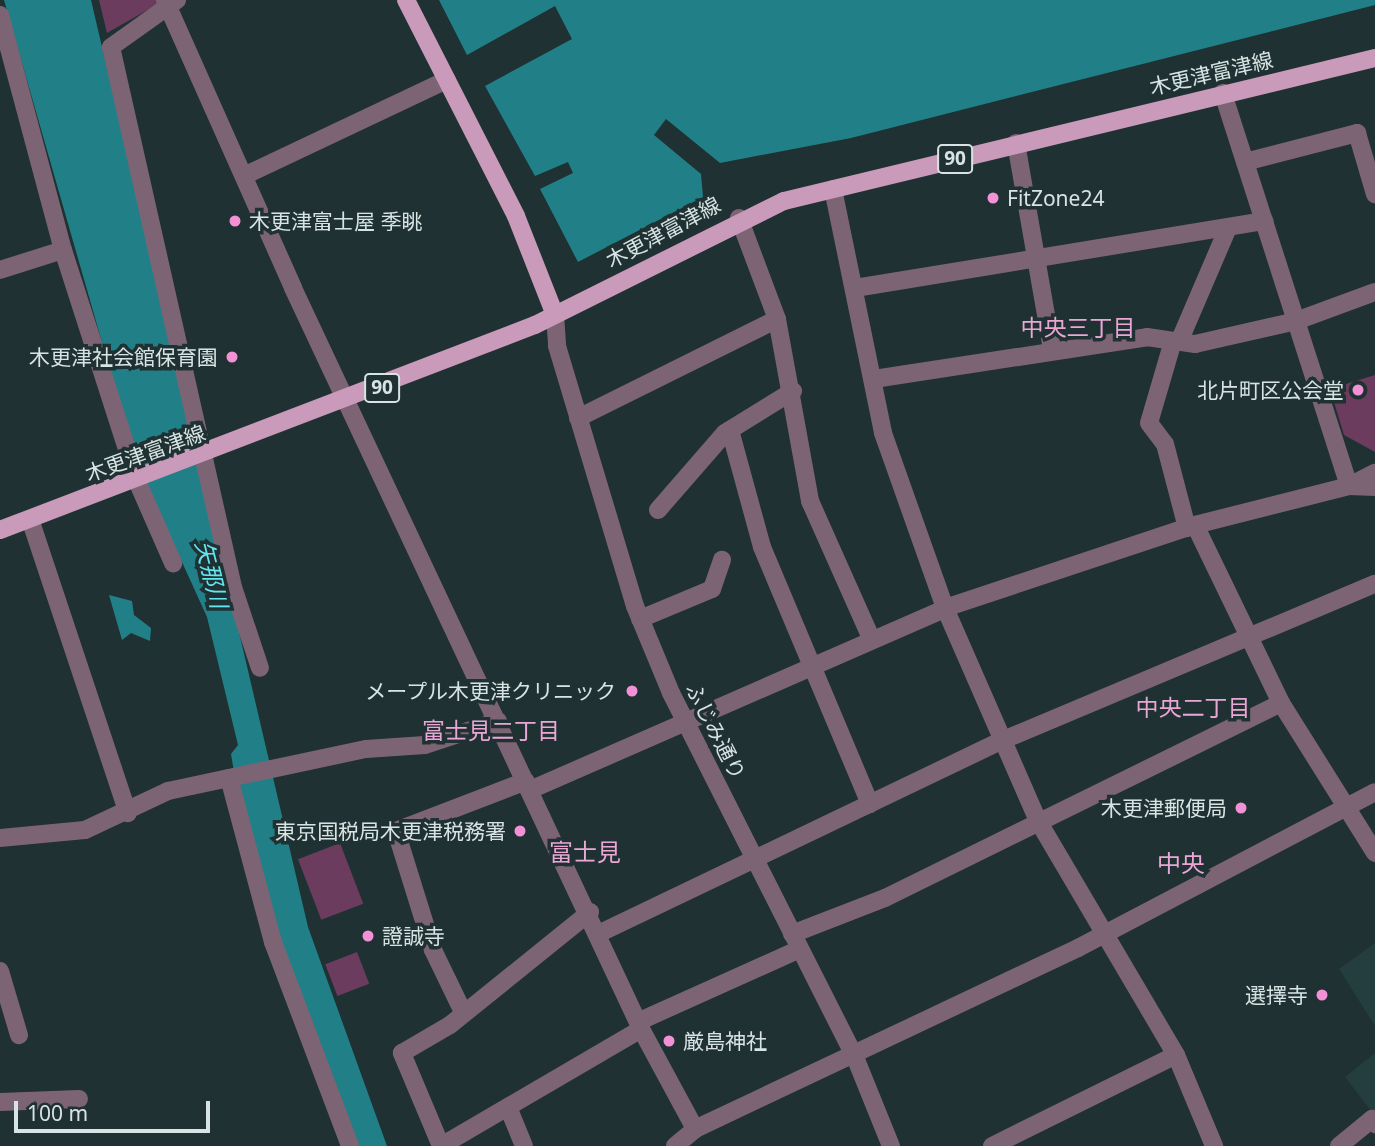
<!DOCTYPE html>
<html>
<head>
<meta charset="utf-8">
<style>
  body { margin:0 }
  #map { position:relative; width:1375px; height:1146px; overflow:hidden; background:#1f3132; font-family:"Noto Sans","Noto Sans JP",sans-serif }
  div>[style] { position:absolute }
  .built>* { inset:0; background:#243d3f }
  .green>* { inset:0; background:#6b3c5d; transform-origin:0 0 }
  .water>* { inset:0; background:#218087 }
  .minor>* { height:18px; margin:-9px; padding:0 9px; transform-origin:9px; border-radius:9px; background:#7c6474 }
  .major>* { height:18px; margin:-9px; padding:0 9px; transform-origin:9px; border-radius:9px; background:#ca9aba }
  .dots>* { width:19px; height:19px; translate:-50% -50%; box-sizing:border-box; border:4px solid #1f3132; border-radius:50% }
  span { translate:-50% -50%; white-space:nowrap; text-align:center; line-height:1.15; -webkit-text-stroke:7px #1f3132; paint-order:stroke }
  .shield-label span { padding:2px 5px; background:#1f3132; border:2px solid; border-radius:5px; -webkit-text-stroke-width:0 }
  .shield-label { font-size:19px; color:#d8e3e3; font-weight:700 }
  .street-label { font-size:21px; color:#d8e3e3 }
  .poi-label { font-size:21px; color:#d8e3e3 }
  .left { translate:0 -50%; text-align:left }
  .right { translate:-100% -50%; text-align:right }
  .neighbourhood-label { font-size:23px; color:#eaa6d4 }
  .water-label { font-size:23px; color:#63e5ef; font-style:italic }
  .quarter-label { font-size:24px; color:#eaa6d4 }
  .scale { position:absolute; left:14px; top:1101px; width:196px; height:32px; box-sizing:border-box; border:4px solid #d8e3e3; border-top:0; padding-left:9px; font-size:21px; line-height:24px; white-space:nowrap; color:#d8e3e3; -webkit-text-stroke:5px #1f3132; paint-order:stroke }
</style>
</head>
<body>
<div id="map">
  <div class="built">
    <div style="clip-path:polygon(1375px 943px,1375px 1026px,1339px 969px)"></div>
    <div style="clip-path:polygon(1375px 1053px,1375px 1116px,1345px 1077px)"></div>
  </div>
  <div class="green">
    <div style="clip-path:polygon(99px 0,157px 0,158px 4px,107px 33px)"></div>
    <div style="clip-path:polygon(1375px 375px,1375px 452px,1344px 435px,1330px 389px)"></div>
    <div style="left:340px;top:843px;width:65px;height:45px;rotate:69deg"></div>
    <div style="left:357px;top:952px;width:34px;height:34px;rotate:69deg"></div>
  </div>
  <div class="water">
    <div style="clip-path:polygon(4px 0,91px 0,308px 927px,387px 1146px,356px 1146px,284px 952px,236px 784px,231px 754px,238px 745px,207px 617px,136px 461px)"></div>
    <div style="clip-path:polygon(439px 0,1375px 0,1375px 5px,851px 138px,720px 163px,666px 119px,654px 135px,701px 174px,703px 197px,578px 262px,540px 189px,573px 173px,568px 162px,535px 176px,485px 86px,572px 39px,555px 6px,467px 55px)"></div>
    <div style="clip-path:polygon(109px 595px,132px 601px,134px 615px,151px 628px,150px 641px,131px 633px,122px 640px)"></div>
  </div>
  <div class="minor">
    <div style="left:165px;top:0;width:315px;rotate:66deg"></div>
    <div style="left:293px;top:288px;width:819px;rotate:64.84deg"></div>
    <div style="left:177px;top:0;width:81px;rotate:144.5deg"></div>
    <div style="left:111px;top:47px;width:554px;rotate:77.27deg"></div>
    <div style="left:233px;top:587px;width:85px;rotate:71.6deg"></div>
    <div style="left:0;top:15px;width:243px;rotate:75deg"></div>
    <div style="left:63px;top:250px;width:243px;rotate:72.2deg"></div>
    <div style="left:137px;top:481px;width:90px;rotate:66.3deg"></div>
    <div style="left:1016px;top:143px;width:210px;rotate:80.1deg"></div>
    <div style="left:1245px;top:162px;width:116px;rotate:-14.5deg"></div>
    <div style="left:1357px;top:133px;width:64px;rotate:73.6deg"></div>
    <div style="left:248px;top:174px;width:220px;rotate:-25.3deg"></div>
    <div style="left:833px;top:189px;width:249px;rotate:78.4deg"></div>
    <div style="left:883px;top:433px;width:186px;rotate:70.5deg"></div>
    <div style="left:945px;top:608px;width:230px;rotate:66.4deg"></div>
    <div style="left:1037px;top:819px;width:274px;rotate:59.5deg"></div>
    <div style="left:1176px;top:1055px;width:99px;rotate:67.3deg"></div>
    <div style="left:739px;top:218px;width:108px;rotate:69.4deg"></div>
    <div style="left:777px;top:319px;width:185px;rotate:79.7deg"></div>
    <div style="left:810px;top:501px;width:150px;rotate:66deg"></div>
    <div style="left:0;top:270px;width:66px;rotate:-17.6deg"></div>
    <div style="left:855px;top:288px;width:415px;rotate:-9.3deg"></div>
    <div style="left:555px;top:315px;width:31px;rotate:86deg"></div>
    <div style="left:557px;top:346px;width:271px;rotate:73.3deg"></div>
    <div style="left:635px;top:606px;width:94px;rotate:67.5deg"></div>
    <div style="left:671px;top:693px;width:408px;rotate:63.2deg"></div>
    <div style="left:855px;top:1057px;width:96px;rotate:68deg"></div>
    <div style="left:1173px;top:341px;width:85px;rotate:106.3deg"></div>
    <div style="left:1149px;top:423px;width:26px;rotate:53deg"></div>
    <div style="left:1165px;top:444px;width:87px;rotate:75.3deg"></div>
    <div style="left:1179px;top:342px;width:122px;rotate:-66.8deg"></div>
    <div style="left:874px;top:379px;width:276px;rotate:-8.7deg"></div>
    <div style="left:1147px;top:337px;width:49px;rotate:8.3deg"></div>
    <div style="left:1195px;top:344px;width:104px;rotate:-12.8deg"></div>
    <div style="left:1296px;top:321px;width:84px;rotate:-20.2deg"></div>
    <div style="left:578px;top:418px;width:222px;rotate:-26.4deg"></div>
    <div style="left:730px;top:430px;width:121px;rotate:74.7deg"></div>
    <div style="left:762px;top:547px;width:279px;rotate:67.2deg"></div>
    <div style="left:1349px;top:486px;width:29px;rotate:-27deg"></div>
    <div style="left:1349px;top:486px;width:26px;rotate:2deg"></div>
    <div style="left:658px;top:510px;width:102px;rotate:-49deg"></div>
    <div style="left:725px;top:433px;width:80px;rotate:-31.7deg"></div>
    <div style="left:30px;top:519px;width:310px;rotate:71.6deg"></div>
    <div style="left:1195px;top:525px;width:198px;rotate:64.2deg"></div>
    <div style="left:1281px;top:703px;width:177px;rotate:57.9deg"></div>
    <div style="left:640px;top:619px;width:78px;rotate:-22.6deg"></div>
    <div style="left:712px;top:589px;width:31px;rotate:-71deg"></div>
    <div style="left:229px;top:778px;width:170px;rotate:75deg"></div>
    <div style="left:273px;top:942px;width:218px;rotate:69.3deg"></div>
    <div style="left:530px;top:790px;width:459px;rotate:-23.6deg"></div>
    <div style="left:951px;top:606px;width:257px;rotate:-18.4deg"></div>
    <div style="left:1195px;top:525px;width:159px;rotate:-14.2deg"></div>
    <div style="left:1349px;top:486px;width:413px;rotate:-107.8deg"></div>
    <div style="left:0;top:838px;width:85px;rotate:-5.4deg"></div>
    <div style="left:85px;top:830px;width:92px;rotate:-25.2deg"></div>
    <div style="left:168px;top:791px;width:202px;rotate:-12deg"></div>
    <div style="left:366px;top:749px;width:59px;rotate:-3.9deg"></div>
    <div style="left:425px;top:745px;width:77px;rotate:-18.2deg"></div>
    <div style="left:600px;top:933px;width:445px;rotate:-25.6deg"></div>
    <div style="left:1001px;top:741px;width:406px;rotate:-22.8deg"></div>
    <div style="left:792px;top:934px;width:100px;rotate:-21.2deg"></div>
    <div style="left:885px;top:898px;width:441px;rotate:-26.2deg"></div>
    <div style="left:0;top:971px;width:67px;rotate:73.5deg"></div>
    <div style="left:463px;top:1012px;width:69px;rotate:-115.8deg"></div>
    <div style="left:433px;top:950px;width:125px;rotate:-107.3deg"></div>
    <div style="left:396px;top:831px;width:139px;rotate:-21deg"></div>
    <div style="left:642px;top:1020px;width:173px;rotate:-24.2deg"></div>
    <div style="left:0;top:1102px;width:79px;rotate:-2.2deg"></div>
    <div style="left:508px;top:1107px;width:42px;rotate:67.7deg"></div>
    <div style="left:441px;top:1146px;width:232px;rotate:-30.3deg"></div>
    <div style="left:641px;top:1029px;width:114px;rotate:61.6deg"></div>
    <div style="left:695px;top:1129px;width:424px;rotate:-25.3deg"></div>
    <div style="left:1078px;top:948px;width:335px;rotate:-27.7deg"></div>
    <div style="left:441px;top:1146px;width:101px;rotate:-112.8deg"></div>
    <div style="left:402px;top:1053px;width:56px;rotate:-30.3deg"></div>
    <div style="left:450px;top:1025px;width:180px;rotate:-38.9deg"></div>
    <div style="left:675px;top:1146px;width:26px;rotate:-40deg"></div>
    <div style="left:992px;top:1146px;width:205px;rotate:-26.3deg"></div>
    <div style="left:1339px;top:1146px;width:43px;rotate:-39.3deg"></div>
    <div style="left:1372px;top:1119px;width:6px;rotate:59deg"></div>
  </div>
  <div class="major">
    <div style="left:406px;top:0;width:242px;rotate:63deg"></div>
    <div style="left:516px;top:216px;width:106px;rotate:68.5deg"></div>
    <div style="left:0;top:530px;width:573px;rotate:-20.97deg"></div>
    <div style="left:535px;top:325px;width:278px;rotate:-26.5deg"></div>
    <div style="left:784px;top:201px;width:608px;rotate:-13.6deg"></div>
  </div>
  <div class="dots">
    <div style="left:993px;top:198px;background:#f391d6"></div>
    <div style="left:235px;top:221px;background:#f391d6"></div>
    <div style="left:232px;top:357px;background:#f391d6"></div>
    <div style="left:1358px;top:390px;background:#f391d6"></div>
    <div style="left:632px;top:691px;background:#f391d6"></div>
    <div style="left:1241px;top:808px;background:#f391d6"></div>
    <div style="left:520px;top:831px;background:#f391d6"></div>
    <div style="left:368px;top:936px;background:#f391d6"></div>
    <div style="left:1322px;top:995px;background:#f391d6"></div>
    <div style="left:669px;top:1041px;background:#f391d6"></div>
  </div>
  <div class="shield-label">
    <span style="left:955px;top:159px">90</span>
    <span style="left:382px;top:388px">90</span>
  </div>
  <div class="street-label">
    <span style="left:1211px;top:73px;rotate:-13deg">木更津富津線</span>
    <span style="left:663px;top:232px;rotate:-28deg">木更津富津線</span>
    <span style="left:145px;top:453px;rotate:-20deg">木更津富津線</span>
    <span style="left:716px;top:731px;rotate:63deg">ふじみ通り</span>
  </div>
  <div class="poi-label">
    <span class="left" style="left:1007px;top:198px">FitZone24</span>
    <span class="left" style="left:249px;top:221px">木更津富士屋 季眺</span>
    <span class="right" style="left:218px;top:357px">木更津社会館保育園</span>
    <span class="right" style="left:1344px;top:390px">北片町区公会堂</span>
    <span class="right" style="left:616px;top:691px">メープル木更津クリニック</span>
    <span class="right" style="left:1227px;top:808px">木更津郵便局</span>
    <span class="right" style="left:506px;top:831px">東京国税局木更津税務署</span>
    <span class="left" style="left:382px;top:936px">證誠寺</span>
    <span class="right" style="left:1308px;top:995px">選擇寺</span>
    <span class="left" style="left:683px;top:1041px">厳島神社</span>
  </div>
  <div class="neighbourhood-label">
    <span style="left:1078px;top:327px">中央三丁目</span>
    <span style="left:1193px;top:707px">中央二丁目</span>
    <span style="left:491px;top:730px">富士見二丁目</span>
  </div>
  <div class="water-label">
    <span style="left:212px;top:574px;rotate:76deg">矢那川</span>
  </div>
  <div class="quarter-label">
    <span style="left:585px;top:852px">富士見</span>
    <span style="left:1181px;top:863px">中央</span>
  </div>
  <div class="scale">100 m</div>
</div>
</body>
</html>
